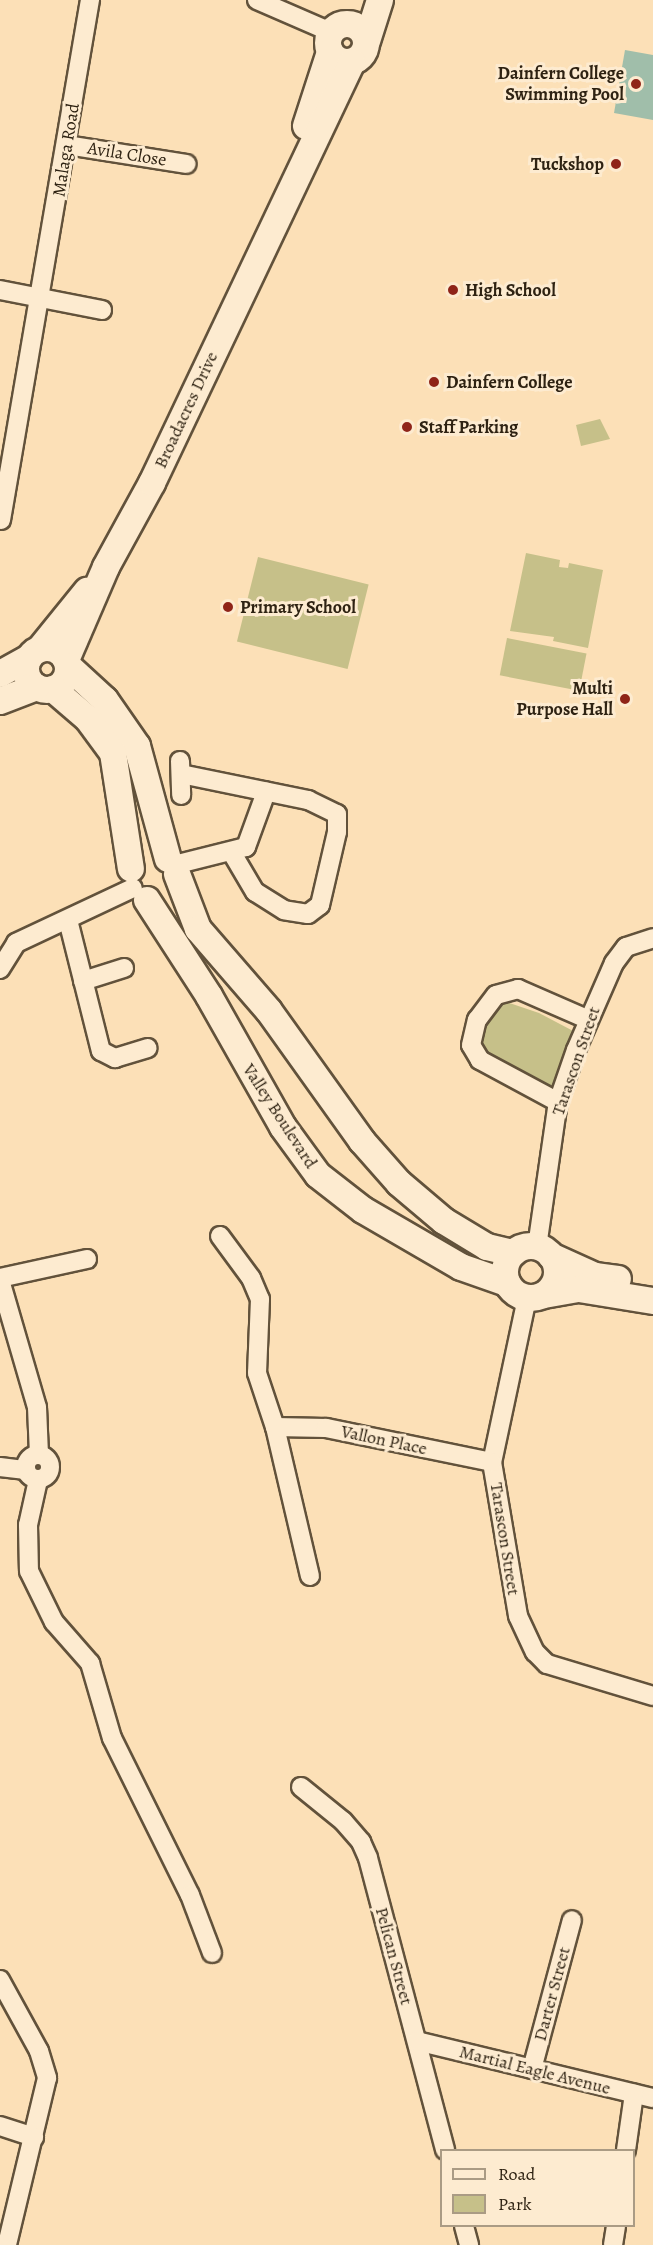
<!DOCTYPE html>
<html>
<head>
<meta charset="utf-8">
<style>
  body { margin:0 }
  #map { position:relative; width:653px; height:2245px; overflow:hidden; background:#fce0b7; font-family:Alegreya,serif }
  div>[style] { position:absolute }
  .green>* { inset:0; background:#c6c089; transform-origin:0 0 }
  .water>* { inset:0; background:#a0beaa }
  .roads { filter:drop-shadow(2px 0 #62523b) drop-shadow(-2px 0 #62523b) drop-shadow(0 2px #62523b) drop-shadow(0 -2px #62523b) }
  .street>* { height:18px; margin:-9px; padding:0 9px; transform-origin:9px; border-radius:9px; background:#fdebd0 }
  .street>.ring { margin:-9px; padding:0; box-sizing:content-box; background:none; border:18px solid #fdebd0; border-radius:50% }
  .secondary>* { height:26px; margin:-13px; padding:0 13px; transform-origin:13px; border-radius:13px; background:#fdebd0 }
  .secondary>.ring { margin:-13px; padding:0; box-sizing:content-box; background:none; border:26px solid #fdebd0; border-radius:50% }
  .dots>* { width:16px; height:16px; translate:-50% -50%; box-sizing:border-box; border:3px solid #fdebd0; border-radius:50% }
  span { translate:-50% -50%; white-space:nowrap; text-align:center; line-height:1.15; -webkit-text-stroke:6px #fdebd0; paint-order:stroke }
  .poi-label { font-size:18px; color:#2e2212; font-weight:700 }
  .right { translate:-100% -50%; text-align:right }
  .left { translate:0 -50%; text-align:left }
  .street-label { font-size:18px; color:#2e2212 }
  .legend { position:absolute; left:440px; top:2149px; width:195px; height:78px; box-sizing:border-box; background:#fdebd0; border:2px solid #aa9b84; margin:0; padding:8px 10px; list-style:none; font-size:18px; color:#2e2212 }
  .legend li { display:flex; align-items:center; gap:12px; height:30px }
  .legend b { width:30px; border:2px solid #aa9b84 }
</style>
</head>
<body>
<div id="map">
  <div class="green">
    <div style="clip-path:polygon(600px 419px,610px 439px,581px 446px,576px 425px)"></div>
    <div style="clip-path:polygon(526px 553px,560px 560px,559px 567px,568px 568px,569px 563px,603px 570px,588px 648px,553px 641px,554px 637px,510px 631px)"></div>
    <div style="left:258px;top:557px;width:114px;height:87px;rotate:14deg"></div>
    <div style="left:507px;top:638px;width:81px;height:38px;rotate:11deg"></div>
    <div style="clip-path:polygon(498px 999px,539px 1013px,577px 1033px,551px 1093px,472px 1045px)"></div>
  </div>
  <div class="water">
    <div style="clip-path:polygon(625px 50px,653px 55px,653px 120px,614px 113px)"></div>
  </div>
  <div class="roads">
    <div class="street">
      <div style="left:257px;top:0;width:81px;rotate:23.4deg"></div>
      <div style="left:67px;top:145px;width:121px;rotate:9deg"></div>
      <div style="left:0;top:290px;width:104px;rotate:11.1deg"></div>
      <div style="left:1px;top:520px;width:528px;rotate:-80.29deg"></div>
      <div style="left:180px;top:761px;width:34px;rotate:88deg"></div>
      <div style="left:181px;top:774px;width:130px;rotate:11.6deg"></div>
      <div style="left:308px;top:800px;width:32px;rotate:26deg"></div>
      <div style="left:337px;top:814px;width:18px;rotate:90deg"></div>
      <div style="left:337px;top:832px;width:75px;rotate:103.1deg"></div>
      <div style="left:320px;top:905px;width:15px;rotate:143deg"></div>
      <div style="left:308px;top:914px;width:24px;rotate:-171deg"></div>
      <div style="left:284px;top:910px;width:34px;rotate:-148deg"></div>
      <div style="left:255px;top:892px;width:45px;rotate:-120.5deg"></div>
      <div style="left:174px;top:865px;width:74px;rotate:-14deg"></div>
      <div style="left:246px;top:847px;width:59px;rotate:-70deg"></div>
      <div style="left:68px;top:920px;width:135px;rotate:75.9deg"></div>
      <div style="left:101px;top:1051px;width:16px;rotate:27deg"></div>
      <div style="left:115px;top:1058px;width:34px;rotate:-17deg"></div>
      <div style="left:0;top:969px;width:31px;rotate:-58deg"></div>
      <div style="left:16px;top:943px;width:129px;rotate:-25.2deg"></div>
      <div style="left:83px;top:981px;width:43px;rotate:-17.6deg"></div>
      <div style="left:558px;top:1102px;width:89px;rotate:-151.7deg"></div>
      <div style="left:480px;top:1060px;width:17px;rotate:-121deg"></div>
      <div style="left:471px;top:1045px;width:26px;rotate:-77deg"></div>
      <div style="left:477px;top:1020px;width:31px;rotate:-53deg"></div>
      <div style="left:496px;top:995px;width:23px;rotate:-15deg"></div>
      <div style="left:518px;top:989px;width:77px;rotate:23.6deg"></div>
      <div style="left:220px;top:1236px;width:52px;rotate:53.6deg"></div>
      <div style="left:251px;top:1278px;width:23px;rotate:67deg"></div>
      <div style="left:260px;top:1299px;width:74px;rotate:92.3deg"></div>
      <div style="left:257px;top:1373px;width:57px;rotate:71.6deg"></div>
      <div style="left:275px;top:1427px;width:153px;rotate:76.8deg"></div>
      <div style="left:537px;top:1247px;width:147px;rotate:-81.8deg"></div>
      <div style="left:558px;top:1102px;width:55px;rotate:-70.9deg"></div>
      <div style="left:576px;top:1050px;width:95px;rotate:-66.4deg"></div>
      <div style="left:614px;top:963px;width:20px;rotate:-53deg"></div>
      <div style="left:626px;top:947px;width:28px;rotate:-18deg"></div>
      <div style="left:0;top:1278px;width:89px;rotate:-12.3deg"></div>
      <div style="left:0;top:1280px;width:132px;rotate:73.8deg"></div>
      <div style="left:37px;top:1407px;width:48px;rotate:87.6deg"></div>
      <div style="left:527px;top:1298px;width:168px;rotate:102deg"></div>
      <div style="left:492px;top:1462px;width:156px;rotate:80.4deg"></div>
      <div style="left:518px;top:1616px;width:40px;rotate:65deg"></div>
      <div style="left:535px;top:1652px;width:17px;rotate:45deg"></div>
      <div style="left:547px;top:1664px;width:111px;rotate:16.8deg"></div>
      <div style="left:275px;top:1427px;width:51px;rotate:1.1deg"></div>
      <div style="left:326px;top:1428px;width:169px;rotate:11.6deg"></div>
      <div class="ring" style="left:26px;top:1455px;width:6px;height:6px"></div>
      <div style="left:0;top:1467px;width:26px;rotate:7deg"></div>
      <div style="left:38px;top:1480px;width:46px;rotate:102.5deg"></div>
      <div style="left:28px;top:1525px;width:46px;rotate:88.8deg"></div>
      <div style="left:29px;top:1571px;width:57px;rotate:63.9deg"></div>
      <div style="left:54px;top:1622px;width:55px;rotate:48.7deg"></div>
      <div style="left:90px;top:1663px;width:78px;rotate:73.7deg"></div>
      <div style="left:112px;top:1738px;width:175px;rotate:63.6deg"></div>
      <div style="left:190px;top:1895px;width:62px;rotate:69.2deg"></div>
      <div style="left:301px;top:1787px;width:54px;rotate:39deg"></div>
      <div style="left:343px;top:1821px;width:28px;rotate:49deg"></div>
      <div style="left:361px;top:1842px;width:17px;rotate:66deg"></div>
      <div style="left:368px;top:1858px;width:302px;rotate:75.2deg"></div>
      <div style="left:0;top:1980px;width:81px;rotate:61.2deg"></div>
      <div style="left:39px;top:2051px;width:28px;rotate:73deg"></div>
      <div style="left:47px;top:2078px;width:172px;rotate:103.5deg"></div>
      <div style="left:417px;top:2041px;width:243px;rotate:13.6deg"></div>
      <div style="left:532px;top:2069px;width:154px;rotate:-75deg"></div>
      <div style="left:0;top:2126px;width:36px;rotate:18deg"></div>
      <div style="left:626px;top:2150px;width:57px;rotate:-81.9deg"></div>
      <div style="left:464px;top:2226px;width:20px;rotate:75deg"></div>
      <div style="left:613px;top:2245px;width:19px;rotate:-81deg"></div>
    </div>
    <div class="secondary">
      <div class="ring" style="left:328px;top:24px;width:12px;height:12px"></div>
      <div style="left:367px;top:41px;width:43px;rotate:-72.4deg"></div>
      <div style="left:306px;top:126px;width:78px;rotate:-72deg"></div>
      <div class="ring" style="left:26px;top:648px;width:16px;height:16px"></div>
      <div style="left:40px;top:649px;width:75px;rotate:-51deg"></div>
      <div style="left:66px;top:660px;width:101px;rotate:-66.7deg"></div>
      <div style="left:106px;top:567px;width:96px;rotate:-61.3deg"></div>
      <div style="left:152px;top:483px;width:466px;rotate:-64.6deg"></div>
      <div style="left:68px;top:666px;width:50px;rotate:42.6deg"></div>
      <div style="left:105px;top:700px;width:56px;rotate:55.2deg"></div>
      <div style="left:137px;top:746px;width:117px;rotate:74.7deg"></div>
      <div style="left:0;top:674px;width:33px;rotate:-29deg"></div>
      <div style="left:53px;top:689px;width:46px;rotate:40.6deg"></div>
      <div style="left:88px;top:719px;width:42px;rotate:53.7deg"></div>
      <div style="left:113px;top:753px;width:117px;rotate:81.2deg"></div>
      <div style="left:0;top:701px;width:39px;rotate:-21deg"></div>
      <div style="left:177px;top:874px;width:59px;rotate:69.1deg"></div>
      <div style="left:198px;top:929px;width:108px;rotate:49.1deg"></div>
      <div style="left:269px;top:1011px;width:160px;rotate:54.4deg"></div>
      <div style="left:362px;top:1141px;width:56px;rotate:48.6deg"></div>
      <div style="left:399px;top:1183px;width:59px;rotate:40.2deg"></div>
      <div style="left:444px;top:1221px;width:50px;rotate:31.2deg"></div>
      <div style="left:487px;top:1247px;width:27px;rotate:13deg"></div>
      <div style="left:147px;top:900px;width:114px;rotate:57.1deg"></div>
      <div style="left:209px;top:996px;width:150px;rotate:60.5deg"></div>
      <div style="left:283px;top:1127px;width:59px;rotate:53.9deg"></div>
      <div style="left:318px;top:1175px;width:57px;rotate:37.9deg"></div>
      <div style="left:363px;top:1210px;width:113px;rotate:30.2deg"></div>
      <div style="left:461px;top:1267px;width:49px;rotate:19.2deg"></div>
      <div class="ring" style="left:505px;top:1246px;width:26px;height:26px"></div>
      <div style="left:551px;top:1256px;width:48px;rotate:24.4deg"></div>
      <div style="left:595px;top:1276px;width:23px;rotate:7deg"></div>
      <div style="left:544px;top:1295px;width:36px;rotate:-10deg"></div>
      <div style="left:579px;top:1289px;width:75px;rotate:9.2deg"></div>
    </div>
  </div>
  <div class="dots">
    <div style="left:636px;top:84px;background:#8f2418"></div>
    <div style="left:616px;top:164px;background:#8f2418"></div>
    <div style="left:453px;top:290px;background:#8f2418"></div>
    <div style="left:434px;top:382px;background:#8f2418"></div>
    <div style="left:407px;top:427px;background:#8f2418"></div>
    <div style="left:228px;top:607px;background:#8f2418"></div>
    <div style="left:625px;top:699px;background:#8f2418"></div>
  </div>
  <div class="poi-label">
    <span class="right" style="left:624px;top:84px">Dainfern College<br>Swimming Pool</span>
    <span class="right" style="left:604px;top:164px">Tuckshop</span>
    <span class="left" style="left:465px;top:290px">High School</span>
    <span class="left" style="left:446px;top:382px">Dainfern College</span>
    <span class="left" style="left:419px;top:427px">Staff Parking</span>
    <span class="left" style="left:240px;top:607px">Primary School</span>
    <span class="right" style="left:613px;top:699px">Multi<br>Purpose Hall</span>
  </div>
  <div class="street-label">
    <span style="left:66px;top:150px;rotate:-81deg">Malaga Road</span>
    <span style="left:127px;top:154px;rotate:9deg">Avila Close</span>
    <span style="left:186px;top:410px;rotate:-65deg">Broadacres Drive</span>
    <span style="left:576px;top:1061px;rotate:-71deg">Tarascon Street</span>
    <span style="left:280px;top:1116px;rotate:57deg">Valley Boulevard</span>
    <span style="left:384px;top:1440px;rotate:12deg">Vallon Place</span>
    <span style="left:505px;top:1539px;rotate:81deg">Tarascon Street</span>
    <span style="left:394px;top:1956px;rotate:75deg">Pelican Street</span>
    <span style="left:552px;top:1994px;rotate:-75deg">Darter Street</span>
    <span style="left:535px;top:2070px;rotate:14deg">Martial Eagle Avenue</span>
  </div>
  <ul class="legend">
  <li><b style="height:8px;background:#fdebd0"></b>Road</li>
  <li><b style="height:16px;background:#c6c089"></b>Park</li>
  </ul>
</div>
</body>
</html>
